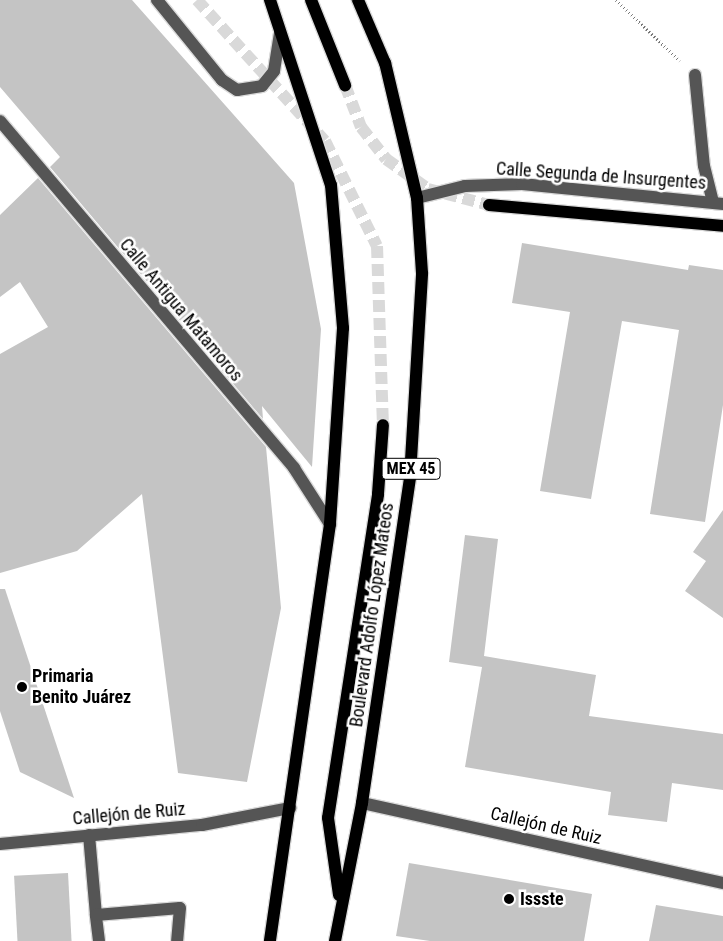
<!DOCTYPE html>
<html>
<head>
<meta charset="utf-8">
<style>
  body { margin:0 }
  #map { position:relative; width:723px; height:941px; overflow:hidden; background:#fff; font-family:"Roboto Condensed",sans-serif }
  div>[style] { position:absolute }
  .building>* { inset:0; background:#c4c4c4; transform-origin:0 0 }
  .major-tunnel>* { height:12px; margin-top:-6px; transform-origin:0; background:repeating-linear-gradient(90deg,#d9d9d9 0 12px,transparent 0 18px) }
  .path>* { height:3px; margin-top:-1.5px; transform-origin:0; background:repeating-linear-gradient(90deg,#777 0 1px,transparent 0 3.5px) }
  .roads { filter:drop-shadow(1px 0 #dbdbdb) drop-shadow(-1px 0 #dbdbdb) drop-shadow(0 1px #dbdbdb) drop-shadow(0 -1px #dbdbdb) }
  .minor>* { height:12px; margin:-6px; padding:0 6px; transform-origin:6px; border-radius:6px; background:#555 }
  .major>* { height:12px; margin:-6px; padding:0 6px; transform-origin:6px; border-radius:6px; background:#000 }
  .dots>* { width:14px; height:14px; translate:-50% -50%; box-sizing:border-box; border:2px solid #fff; border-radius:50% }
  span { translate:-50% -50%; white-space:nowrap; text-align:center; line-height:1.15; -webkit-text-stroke:5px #fff; paint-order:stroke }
  .shield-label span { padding:1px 4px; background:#fff; border:1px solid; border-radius:4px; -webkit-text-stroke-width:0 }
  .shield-label { font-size:16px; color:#000; font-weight:700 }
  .street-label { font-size:18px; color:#000 }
  .poi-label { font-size:18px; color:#000; font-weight:700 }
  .left { translate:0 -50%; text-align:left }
</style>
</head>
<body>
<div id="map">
  <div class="building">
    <div style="clip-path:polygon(0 0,132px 0,294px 183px,321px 329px,312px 467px,262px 406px,263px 419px,50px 167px,60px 157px,0 87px)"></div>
    <div style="clip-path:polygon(38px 178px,266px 447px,281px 608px,247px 782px,178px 773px,142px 494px,77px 551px,0 573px,0 354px,48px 327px,20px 282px,0 297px,0 215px)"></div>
    <div style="clip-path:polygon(522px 243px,688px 270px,689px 265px,723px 270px,723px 405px,705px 522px,650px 514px,679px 330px,622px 321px,591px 499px,540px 491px,570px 312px,512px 303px)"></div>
    <div style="clip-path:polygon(723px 510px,723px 618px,685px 591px,706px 561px,693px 552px)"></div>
    <div style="clip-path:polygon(465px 535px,498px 539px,484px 656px,596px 675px,589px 716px,723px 734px,723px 790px,672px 783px,667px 822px,608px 815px,611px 792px,465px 767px,482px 667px,449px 662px)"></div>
    <div style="clip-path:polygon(0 589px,5px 589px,74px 798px,20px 772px,0 711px)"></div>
    <div style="clip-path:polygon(409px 863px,592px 894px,584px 941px,430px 941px,396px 936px)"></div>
    <div style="left:68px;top:873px;width:68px;height:54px;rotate:87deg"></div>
    <div style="clip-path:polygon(656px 905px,723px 916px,723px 941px,649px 941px)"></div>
  </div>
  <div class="major-tunnel">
    <div style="left:197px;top:0;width:190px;rotate:47.8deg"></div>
    <div style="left:325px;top:141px;width:117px;rotate:63.7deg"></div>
    <div style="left:377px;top:246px;width:179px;rotate:88.1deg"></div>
    <div style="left:345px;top:85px;width:45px;rotate:69.1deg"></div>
    <div style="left:361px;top:127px;width:41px;rotate:52deg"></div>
    <div style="left:386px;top:159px;width:52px;rotate:35.5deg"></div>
    <div style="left:428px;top:189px;width:63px;rotate:14.7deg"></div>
  </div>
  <div class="path">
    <div style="left:616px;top:0;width:88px;rotate:43.6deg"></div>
  </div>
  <div class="roads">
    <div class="minor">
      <div style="left:157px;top:0;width:103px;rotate:50.9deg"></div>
      <div style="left:222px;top:80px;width:18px;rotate:34deg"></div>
      <div style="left:237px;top:90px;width:25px;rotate:-9deg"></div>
      <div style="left:262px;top:86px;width:19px;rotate:-51deg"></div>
      <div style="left:274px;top:71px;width:39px;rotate:-81deg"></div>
      <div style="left:695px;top:75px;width:91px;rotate:84.4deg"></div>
      <div style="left:704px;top:166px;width:36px;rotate:76deg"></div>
      <div style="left:0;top:121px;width:455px;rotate:49.7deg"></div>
      <div style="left:294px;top:468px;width:67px;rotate:57.3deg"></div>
      <div style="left:417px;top:198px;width:49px;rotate:-14deg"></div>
      <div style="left:465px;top:186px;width:57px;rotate:-2deg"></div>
      <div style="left:522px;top:184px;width:202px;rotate:5.7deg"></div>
      <div style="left:362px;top:803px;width:370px;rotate:12.5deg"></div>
      <div style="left:89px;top:835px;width:80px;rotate:85deg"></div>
      <div style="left:0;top:844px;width:203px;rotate:-5.4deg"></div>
      <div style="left:202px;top:825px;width:90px;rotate:-10.9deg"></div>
      <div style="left:99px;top:941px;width:26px;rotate:-97deg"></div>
      <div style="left:96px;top:915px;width:84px;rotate:-4.8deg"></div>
      <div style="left:180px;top:908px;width:33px;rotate:95deg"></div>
    </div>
    <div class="major">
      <div style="left:270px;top:0;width:195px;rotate:71.8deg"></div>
      <div style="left:331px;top:185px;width:144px;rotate:85.2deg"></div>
      <div style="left:343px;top:328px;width:196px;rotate:93.8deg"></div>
      <div style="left:330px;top:524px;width:421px;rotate:98.2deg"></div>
      <div style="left:311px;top:0;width:92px;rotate:68.2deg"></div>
      <div style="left:489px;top:205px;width:235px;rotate:5.1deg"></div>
      <div style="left:339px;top:895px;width:78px;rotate:-98.1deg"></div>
      <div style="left:328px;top:818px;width:328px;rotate:-81.2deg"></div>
      <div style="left:378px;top:494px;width:69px;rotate:-85.9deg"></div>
      <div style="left:335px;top:941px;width:141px;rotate:-78.9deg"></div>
      <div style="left:362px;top:803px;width:330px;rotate:-81.6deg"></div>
      <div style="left:410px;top:477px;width:204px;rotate:-86.6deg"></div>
      <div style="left:422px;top:273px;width:75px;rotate:-93.8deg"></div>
      <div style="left:417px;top:198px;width:139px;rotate:-103.3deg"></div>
      <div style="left:385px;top:63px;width:69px;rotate:-113.2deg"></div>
    </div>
  </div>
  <div class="dots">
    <div style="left:22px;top:687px;background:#000"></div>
    <div style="left:509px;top:899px;background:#000"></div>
  </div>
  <div class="shield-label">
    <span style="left:411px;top:469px">MEX 45</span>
  </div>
  <div class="street-label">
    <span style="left:601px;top:176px;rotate:4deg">Calle Segunda de Insurgentes</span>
    <span style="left:181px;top:310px;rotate:50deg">Calle Antigua Matamoros</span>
    <span style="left:372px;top:615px;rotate:-82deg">Boulevard Adolfo López Mateos</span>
    <span style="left:129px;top:814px;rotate:-5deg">Callejón de Ruiz</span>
    <span style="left:546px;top:826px;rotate:13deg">Callejón de Ruiz</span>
  </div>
  <div class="poi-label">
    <span class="left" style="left:32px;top:687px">Primaria<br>Benito Juárez</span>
    <span class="left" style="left:520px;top:899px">Issste</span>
  </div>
</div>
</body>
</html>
